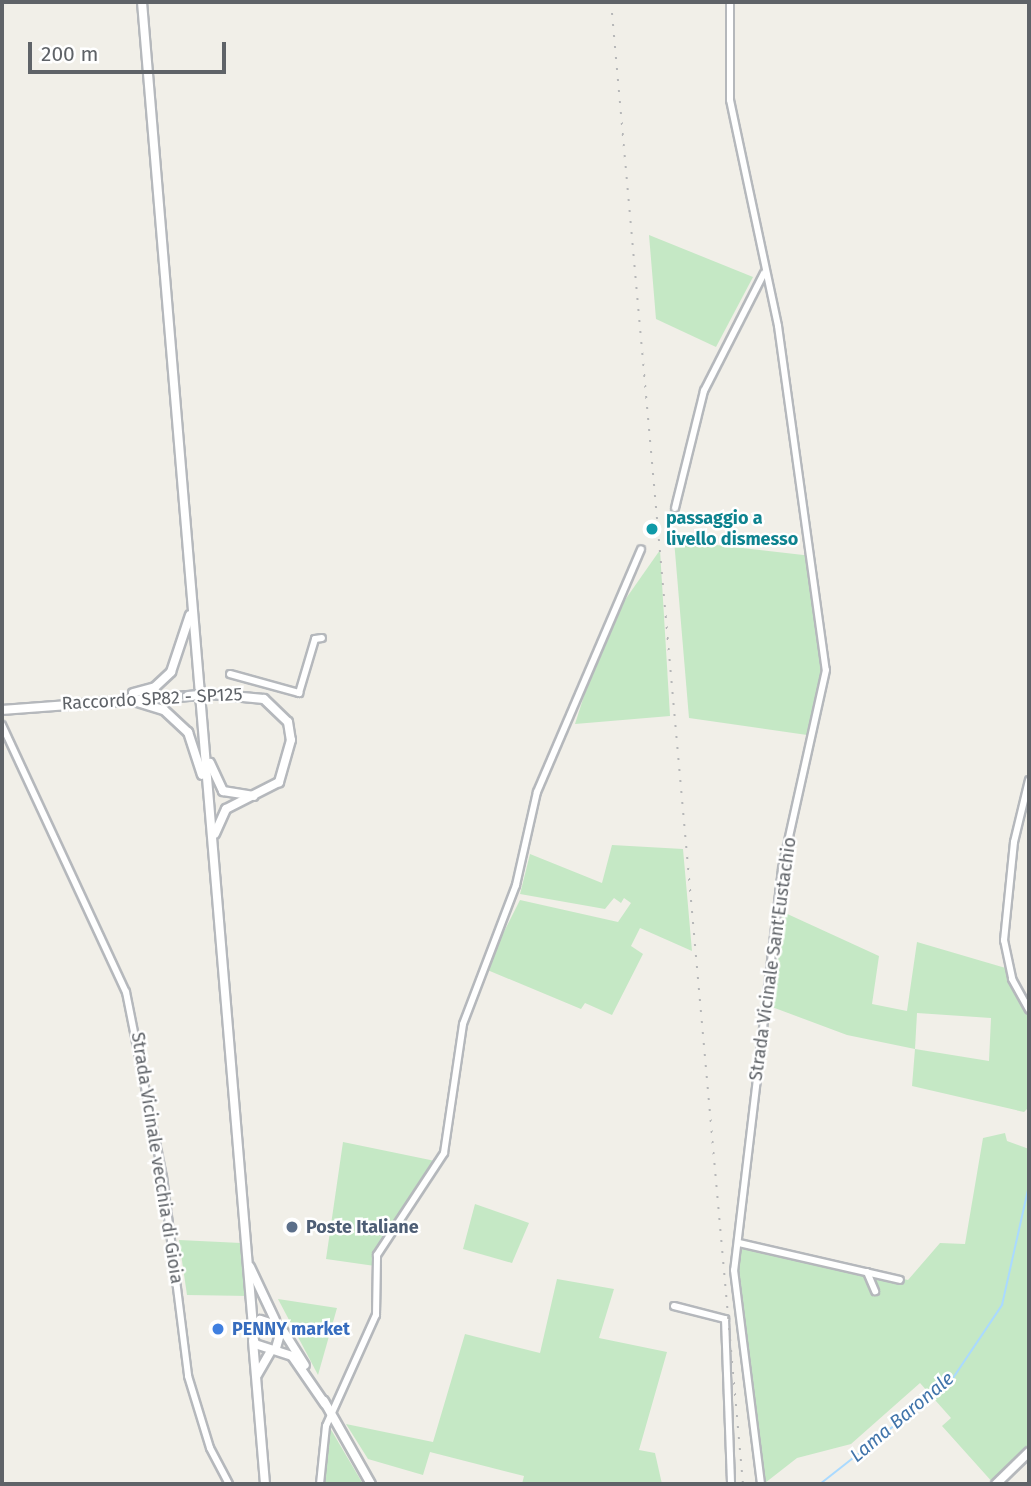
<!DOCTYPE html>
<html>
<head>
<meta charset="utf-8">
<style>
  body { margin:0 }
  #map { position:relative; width:1031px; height:1486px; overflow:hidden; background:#f1efe8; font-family:"Fira Sans",sans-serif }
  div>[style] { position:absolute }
  .green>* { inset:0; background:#c5e8c5 }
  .stream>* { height:2px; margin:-1px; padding:0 1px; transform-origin:1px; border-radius:1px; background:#aadaff }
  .roads { filter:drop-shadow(2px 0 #b5b8bc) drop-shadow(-2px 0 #b5b8bc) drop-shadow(0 2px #b5b8bc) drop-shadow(0 -2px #b5b8bc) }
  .street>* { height:6px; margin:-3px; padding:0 3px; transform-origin:3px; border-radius:3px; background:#fff }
  .secondary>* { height:8px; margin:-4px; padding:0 4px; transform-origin:4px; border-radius:4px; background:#fff }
  .rail>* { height:2px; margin-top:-1px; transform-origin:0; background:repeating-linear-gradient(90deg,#b6b7b8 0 2px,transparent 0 11px) }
  .bridges { filter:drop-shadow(2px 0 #b6babf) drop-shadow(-2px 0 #b6babf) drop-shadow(0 2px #b6babf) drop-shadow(0 -2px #b6babf) }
  .secondary-bridge>* { height:8px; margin:-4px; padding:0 4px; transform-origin:4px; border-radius:4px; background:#fff }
  .dots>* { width:19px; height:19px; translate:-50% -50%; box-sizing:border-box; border:4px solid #fff; border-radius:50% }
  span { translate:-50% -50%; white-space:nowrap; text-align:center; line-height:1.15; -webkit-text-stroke:5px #fff; paint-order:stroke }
  .culture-label { font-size:18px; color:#0d838f; font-weight:700 }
  .left { translate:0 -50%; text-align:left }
  .street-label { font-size:18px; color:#5f6368 }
  .service-label { font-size:18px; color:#4e5e75; font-weight:700 }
  .shop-label { font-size:18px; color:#366cbe; font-weight:700 }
  .water-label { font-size:19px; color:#4174aa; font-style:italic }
  .frame { position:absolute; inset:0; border:4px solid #5f6368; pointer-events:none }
  .scale { position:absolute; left:28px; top:42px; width:198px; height:32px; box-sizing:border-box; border:4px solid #5f6368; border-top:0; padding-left:9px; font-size:21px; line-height:24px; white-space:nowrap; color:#5f6368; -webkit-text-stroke:5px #fff; paint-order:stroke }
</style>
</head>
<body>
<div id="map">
  <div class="green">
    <div style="clip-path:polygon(649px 235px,753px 277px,716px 347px,656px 319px)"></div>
    <div style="clip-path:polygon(674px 540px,812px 556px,825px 679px,814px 736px,689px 718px)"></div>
    <div style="clip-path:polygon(660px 550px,670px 716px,575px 724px,606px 627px)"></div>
    <div style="clip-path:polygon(612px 845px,683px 849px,692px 951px,640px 928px,631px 946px,643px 954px,612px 1015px,585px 1003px,581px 1009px,485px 969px,520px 900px,618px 922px,631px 903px,624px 898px,621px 903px,614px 898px,605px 909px,520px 894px,530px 854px,602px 883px)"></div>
    <div style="clip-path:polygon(evenodd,783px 912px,879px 956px,872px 1004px,907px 1011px,917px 942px,1009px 969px,1029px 1010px,1029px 1107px,1024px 1112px,912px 1086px,915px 1049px,847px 1035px,772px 1007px,783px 912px,917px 1013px,991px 1018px,989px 1061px,915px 1049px,917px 1013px)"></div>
    <div style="clip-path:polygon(1005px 1133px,1007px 1141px,1029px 1149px,1029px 1452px,994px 1484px,942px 1426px,951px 1418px,920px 1383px,851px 1444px,797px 1458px,765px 1483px,738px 1286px,741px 1244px,908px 1280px,940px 1243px,965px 1244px,983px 1138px)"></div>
    <div style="clip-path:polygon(343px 1142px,440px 1162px,395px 1223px,375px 1266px,326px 1259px)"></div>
    <div style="clip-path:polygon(475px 1204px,529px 1223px,512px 1263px,463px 1249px)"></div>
    <div style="clip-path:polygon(179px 1240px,241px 1243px,250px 1296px,187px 1295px)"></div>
    <div style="clip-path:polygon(557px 1279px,614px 1289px,599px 1338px,667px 1352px,639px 1450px,655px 1453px,662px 1484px,522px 1484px,524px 1476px,430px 1452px,423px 1475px,368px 1459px,346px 1424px,433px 1442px,465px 1334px,540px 1353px)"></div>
    <div style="clip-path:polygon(278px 1299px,337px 1308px,318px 1375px)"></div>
    <div style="clip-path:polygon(330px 1428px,363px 1484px,321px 1484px)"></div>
  </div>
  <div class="stream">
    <div style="left:820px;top:1484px;width:167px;rotate:-38.2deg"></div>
    <div style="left:951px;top:1381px;width:92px;rotate:-56.1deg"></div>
    <div style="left:1002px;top:1305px;width:123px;rotate:-77.3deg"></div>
  </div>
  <div class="roads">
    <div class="street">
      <div style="left:730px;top:2px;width:98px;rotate:90deg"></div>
      <div style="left:730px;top:100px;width:231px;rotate:78deg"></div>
      <div style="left:778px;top:326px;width:347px;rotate:82.1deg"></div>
      <div style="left:826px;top:670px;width:204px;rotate:102.5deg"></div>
      <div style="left:782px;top:869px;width:404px;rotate:96.8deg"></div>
      <div style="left:734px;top:1270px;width:216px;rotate:82.8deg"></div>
      <div style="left:675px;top:508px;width:121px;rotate:-76.1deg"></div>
      <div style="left:704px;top:391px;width:132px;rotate:-63deg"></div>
      <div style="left:230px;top:674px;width:72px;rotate:15.4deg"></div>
      <div style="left:299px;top:693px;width:56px;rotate:-73.5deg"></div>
      <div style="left:315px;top:639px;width:7px;rotate:-8deg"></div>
      <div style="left:2px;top:725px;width:294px;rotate:65.1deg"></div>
      <div style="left:126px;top:992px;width:189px;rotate:78.7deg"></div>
      <div style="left:163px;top:1177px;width:201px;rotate:82.8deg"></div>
      <div style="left:188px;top:1376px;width:75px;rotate:73deg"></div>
      <div style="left:210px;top:1448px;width:41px;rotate:62.2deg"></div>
      <div style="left:1029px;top:780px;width:64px;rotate:103.6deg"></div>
      <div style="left:1014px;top:842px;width:99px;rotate:95.8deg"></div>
      <div style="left:1004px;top:940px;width:40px;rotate:78deg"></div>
      <div style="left:1012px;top:979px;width:35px;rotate:61deg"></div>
      <div style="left:739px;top:1243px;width:165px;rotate:12.9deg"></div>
      <div style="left:867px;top:1272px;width:21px;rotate:67deg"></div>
      <div style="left:674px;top:1306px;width:53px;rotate:14.3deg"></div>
      <div style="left:725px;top:1319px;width:165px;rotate:87.9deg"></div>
      <div style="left:320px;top:1484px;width:58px;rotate:-84.1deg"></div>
      <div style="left:326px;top:1426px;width:122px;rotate:-65.8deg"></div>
      <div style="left:376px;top:1315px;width:60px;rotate:-89deg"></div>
      <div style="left:377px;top:1255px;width:122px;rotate:-56.7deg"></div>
      <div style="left:444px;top:1153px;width:130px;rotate:-81.6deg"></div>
      <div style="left:463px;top:1024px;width:149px;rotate:-69.1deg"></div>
      <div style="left:516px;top:885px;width:95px;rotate:-77.3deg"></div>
      <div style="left:537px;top:792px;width:264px;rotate:-66.8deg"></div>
    </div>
    <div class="secondary">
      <div style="left:142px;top:2px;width:1331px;rotate:85.21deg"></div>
      <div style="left:133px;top:693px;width:23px;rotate:-15deg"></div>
      <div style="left:155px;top:687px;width:22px;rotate:-43deg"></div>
      <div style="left:171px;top:672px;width:60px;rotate:-71.6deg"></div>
      <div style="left:211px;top:694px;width:53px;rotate:5.4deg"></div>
      <div style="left:264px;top:699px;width:33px;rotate:44deg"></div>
      <div style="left:288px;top:722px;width:18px;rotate:81deg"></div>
      <div style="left:291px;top:740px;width:44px;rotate:105.9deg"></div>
      <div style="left:279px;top:782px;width:59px;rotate:153deg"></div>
      <div style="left:226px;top:809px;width:27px;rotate:114deg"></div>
      <div style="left:137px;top:702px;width:28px;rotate:17deg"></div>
      <div style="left:164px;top:710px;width:33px;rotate:43deg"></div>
      <div style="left:188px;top:732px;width:45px;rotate:72deg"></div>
      <div style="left:2px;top:710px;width:187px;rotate:-4.3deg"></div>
      <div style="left:210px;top:763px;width:31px;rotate:65deg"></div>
      <div style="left:223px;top:791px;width:31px;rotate:9deg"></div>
      <div style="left:250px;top:1267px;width:59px;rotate:64.7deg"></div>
      <div style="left:284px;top:1332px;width:39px;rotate:58deg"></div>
      <div style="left:253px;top:1341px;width:144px;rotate:85.2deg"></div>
      <div style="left:276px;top:1348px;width:22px;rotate:-74deg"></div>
      <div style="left:282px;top:1327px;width:23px;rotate:-162deg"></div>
      <div style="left:260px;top:1320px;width:14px;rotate:124deg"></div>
      <div style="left:252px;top:1332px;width:12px;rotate:76deg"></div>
      <div style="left:255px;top:1344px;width:39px;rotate:18deg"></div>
      <div style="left:292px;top:1356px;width:58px;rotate:55.5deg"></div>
      <div style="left:257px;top:1375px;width:28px;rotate:-60deg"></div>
      <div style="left:324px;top:1401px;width:95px;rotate:60.5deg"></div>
      <div style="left:996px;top:1484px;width:46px;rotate:-44.1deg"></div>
    </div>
  </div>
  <div class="rail">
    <div style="left:611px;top:2px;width:1488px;rotate:84.91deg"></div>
  </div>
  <div class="bridges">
    <div class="secondary-bridge">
      <div style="left:188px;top:696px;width:23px;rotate:-5deg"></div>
    </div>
  </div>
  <div class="dots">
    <div style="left:652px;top:529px;background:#0f9aa8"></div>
    <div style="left:292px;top:1227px;background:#5c6f8a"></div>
    <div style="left:218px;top:1329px;background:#3f7fe0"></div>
  </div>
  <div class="culture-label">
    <span class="left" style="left:666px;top:529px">passaggio a<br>livello dismesso</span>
  </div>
  <div class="street-label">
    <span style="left:152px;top:699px;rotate:-3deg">Raccordo SP82 - SP125</span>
    <span style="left:773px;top:959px;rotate:-82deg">Strada Vicinale Sant'Eustachio</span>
    <span style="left:157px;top:1158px;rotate:81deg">Strada Vicinale vecchia di Gioia</span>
  </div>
  <div class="service-label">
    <span class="left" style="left:306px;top:1227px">Poste Italiane</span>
  </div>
  <div class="shop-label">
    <span class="left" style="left:232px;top:1329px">PENNY market</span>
  </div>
  <div class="water-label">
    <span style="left:902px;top:1417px;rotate:-40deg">Lama Baronale</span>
  </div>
  <div class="frame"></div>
  <div class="scale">200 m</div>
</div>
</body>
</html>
